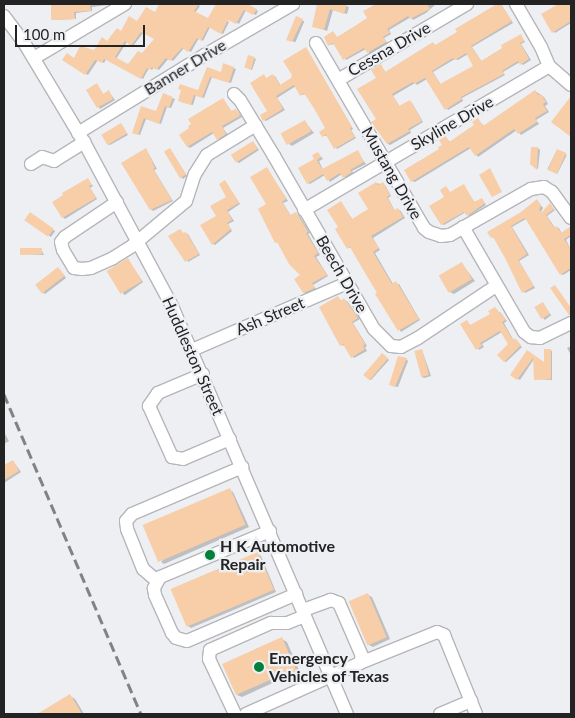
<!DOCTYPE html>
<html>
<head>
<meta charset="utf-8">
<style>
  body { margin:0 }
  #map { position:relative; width:575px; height:718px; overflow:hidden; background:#edeff2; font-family:Lato,sans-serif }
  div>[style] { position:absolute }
  .shadow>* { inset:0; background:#0003; transform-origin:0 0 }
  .building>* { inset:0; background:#f8cea8; transform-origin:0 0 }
  .roads { filter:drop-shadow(1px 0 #b5b6b9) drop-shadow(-1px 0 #b5b6b9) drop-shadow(0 1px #b5b6b9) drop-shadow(0 -1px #b5b6b9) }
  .minor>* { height:12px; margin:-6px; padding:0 6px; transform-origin:6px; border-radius:6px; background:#fff }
  .rail>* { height:2.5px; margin-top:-1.25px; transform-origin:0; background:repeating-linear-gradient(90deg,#818284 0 10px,transparent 0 15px) }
  .dots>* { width:14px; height:14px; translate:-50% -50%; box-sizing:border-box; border:2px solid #edeff2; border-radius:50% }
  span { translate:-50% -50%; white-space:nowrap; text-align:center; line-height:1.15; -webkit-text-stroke:4.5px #edeff2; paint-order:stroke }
  .street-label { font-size:16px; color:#232324 }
  .poi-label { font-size:16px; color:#232324; font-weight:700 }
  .left { translate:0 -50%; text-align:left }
  .frame { position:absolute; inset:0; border:5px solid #232324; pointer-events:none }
  .scale { position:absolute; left:15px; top:25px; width:130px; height:22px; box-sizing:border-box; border:2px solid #232324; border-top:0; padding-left:6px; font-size:15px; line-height:18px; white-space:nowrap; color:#232324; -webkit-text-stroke:4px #edeff2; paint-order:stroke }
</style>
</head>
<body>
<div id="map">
  <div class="shadow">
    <div style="clip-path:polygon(68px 4px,107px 4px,107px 5px,92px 7px,92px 11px,76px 13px,76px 19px,52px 20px)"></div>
    <div style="clip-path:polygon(evenodd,161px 4px,196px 4px,200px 6px,195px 13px,209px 20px,222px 17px,229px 22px,223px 34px,210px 27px,203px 41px,199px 38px,191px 52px,184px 48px,173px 61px,169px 58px,159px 70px,154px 67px,152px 70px,149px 68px,143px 79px,106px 59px,104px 63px,98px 60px,88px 75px,64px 60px,75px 59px,94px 51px,121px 32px,155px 14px,161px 4px,144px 32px,156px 39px,143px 55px,129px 66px,116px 59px,127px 42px,133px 46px,144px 32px)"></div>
    <div style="clip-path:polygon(240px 4px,245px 4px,258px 11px,256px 15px,246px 10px,239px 24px,227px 17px)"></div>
    <div style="clip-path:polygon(320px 4px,340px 4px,349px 7px,347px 14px,333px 10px,327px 31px,314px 26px)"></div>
    <div style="clip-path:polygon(379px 4px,436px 4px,426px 13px,413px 20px,411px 17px,389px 30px,391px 34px,384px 38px,388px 44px,370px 54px,366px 49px,346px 60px,335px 44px,329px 45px,333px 33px,338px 38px,368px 18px,365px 12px)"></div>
    <div style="clip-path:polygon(evenodd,501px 4px,513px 23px,472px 47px,482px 62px,521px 36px,525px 42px,521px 44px,531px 60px,523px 65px,520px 62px,503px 72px,505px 75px,462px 98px,463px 101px,448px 110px,427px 79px,417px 85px,415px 83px,393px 96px,400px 107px,410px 102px,412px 103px,423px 122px,410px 130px,411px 133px,390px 145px,388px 144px,373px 122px,378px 119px,377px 78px,381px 66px,386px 73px,433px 43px,436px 46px,458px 33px,456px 29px,501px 4px,468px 54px,475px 66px,441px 85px,433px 72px,455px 59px,458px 60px,468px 54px)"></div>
    <div style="clip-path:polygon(560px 4px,571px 4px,571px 23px,555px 33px,543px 14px)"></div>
    <div style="left:297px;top:18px;width:8px;height:23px;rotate:23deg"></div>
    <div style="clip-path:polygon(306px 48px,353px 129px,351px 130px,356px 138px,337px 149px,328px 136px,323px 136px,327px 128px,306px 94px,301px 95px,296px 86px,277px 98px,285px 110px,266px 121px,264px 120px,268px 112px,264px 76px,267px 79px,275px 76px,281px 86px,292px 79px)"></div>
    <div style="clip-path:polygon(249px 56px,256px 59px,252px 70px,247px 68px)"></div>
    <div style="clip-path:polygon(224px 65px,236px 69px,231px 83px,212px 77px,204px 98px,196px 95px,193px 105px,181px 102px,199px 91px,207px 68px,221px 74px)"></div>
    <div style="clip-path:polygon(97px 85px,104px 95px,109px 92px,115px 100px,100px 109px,88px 90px)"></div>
    <div style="clip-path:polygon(535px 91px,544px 97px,548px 104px,545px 106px,549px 112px,536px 120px,539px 124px,521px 135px,517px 130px,478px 157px,471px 148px,415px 182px,412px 181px,441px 150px,446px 138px,450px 142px,476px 125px,478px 120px,484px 126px)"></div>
    <div style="clip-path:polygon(173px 98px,175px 99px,171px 108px,167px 107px,161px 124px,146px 119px,140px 135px,135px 133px,142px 108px,157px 113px)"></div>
    <div style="clip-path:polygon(223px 99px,232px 112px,236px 110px,242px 117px,223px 128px,228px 135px,220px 140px,214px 133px,190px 148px,187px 146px,191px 129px)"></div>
    <div style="clip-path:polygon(305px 122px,314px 133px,292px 146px,289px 144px)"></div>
    <div style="clip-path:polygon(121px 124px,128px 135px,110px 145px,108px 144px)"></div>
    <div style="clip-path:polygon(253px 142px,259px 150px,239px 163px,237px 162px)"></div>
    <div style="clip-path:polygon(538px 148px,540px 150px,538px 169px,532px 164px)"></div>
    <div style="clip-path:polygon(146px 149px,157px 169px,154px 170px,173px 201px,153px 211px,151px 209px)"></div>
    <div style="clip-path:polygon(170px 149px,187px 176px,183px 179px,181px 177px)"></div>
    <div style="left:557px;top:150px;width:11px;height:21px;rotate:27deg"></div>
    <div style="clip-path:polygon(357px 152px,366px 164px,352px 171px,354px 174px,346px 178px,342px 174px,330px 182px,325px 175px,310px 184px,308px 183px,318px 153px,323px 159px,319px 161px,323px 170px)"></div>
    <div style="clip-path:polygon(267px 169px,288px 201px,283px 203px,291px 216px,299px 215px,310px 233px,308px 234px,320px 255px,316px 257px,328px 276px,313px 285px,316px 289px,306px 294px,304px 292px,302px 276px,279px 243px,276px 242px,268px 204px)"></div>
    <div style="clip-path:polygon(88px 180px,93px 186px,90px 188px,97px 199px,65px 219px,63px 217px)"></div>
    <div style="clip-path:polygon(225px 181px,240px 204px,228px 212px,234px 221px,228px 224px,232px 231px,215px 245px,213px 244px,218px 216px,228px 197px)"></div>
    <div style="clip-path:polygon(376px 183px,385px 185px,391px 196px,388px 198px,395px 211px,400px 210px,405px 218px,373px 238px,380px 250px,375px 253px,393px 284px,399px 284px,420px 320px,401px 332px,377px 294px,378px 293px,352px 248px,348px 248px,339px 228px,341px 203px,353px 220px,369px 210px)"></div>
    <div style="clip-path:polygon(464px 186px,475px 203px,482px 199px,486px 205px,469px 216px,466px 212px,444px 225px,442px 224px,446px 188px,451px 193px)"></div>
    <div style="clip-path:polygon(537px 200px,543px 208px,539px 216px,550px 204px,555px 210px,547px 216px,555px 228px,559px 228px,562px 234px,571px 230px,571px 236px,566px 240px,571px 250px,571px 270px,563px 275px,561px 274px,526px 219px,512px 227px,529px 255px,519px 261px,535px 288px,525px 293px,506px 257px,495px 238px,492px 237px)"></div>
    <div style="left:30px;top:213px;width:31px;height:7px;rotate:36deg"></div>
    <div style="clip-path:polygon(180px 230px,184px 234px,188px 234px,200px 255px,188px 262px)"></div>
    <div style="clip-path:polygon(41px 249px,44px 255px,21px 254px)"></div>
    <div style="clip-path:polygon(128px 260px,143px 282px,125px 295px,123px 294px)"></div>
    <div style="clip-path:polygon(462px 264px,475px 281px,454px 294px,450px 292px)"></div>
    <div style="clip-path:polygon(60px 270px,66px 278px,45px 294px,43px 293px)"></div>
    <div style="clip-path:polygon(338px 298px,342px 301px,347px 301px,360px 319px,353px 323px,367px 346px,365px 347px,367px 351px,354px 358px,345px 346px,341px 345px)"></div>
    <div style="left:543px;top:304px;width:14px;height:8px;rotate:54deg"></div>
    <div style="clip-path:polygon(500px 312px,507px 321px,504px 323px,514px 341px,522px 347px,506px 362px,504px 361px,510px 345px,502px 332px,482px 344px,484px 347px,479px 350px,467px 322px,471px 326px)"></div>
    <div style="clip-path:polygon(571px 346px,571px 355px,567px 348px)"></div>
    <div style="clip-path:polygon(422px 350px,431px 376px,424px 378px,422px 377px)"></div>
    <div style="clip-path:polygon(550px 350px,552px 351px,552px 380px,535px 379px,534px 359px,520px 380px,512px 375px,528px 352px,545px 364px)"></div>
    <div style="clip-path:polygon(384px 356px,389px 360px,371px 380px,369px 379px,364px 374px)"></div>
    <div style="clip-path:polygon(406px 359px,408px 361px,398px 387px,392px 386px)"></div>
    <div style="clip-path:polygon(4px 432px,9px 441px,4px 444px)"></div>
    <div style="clip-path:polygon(13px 461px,21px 472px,4px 483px,4px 467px)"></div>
    <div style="clip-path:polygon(230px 490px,233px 492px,249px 527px,164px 564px,161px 562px)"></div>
    <div style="clip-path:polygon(258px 554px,261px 556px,276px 592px,191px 628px,188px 626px)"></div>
    <div style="clip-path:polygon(368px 595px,372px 597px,390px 639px,373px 647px,369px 645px,351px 602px)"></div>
    <div style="clip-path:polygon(282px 639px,287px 642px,301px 675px,290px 680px,286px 677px,242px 697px,237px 695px)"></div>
    <div style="clip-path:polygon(70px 696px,75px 699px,84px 714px,41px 714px)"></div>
  </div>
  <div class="building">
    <div style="clip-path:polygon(51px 4px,90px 4px,91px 11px,74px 12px,75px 19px,51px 20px)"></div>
    <div style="clip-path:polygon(evenodd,159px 4px,199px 4px,194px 11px,208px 18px,216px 4px,247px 4px,257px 9px,253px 15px,244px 10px,236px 24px,228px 20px,221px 34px,208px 27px,201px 41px,197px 38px,188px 52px,182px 48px,170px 61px,166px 58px,156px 70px,152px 67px,150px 70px,147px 68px,141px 79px,104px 59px,102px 63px,95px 60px,85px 75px,62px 60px,67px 53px,74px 58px,80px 46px,94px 50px,102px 37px,107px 41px,117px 28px,121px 31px,129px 16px,137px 21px,146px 7px,155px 12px,159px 4px,141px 32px,154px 39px,142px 53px,138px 51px,128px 64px,115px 57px,125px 41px,131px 46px,141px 32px)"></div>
    <div style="clip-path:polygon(317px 4px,347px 4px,344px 14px,330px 9px,324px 30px,312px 27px)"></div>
    <div style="clip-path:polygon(376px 4px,427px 4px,430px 9px,410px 19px,408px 16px,387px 29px,390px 33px,383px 37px,386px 42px,367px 53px,364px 48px,343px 60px,333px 43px,328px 46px,324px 37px,333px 31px,337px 37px,358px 24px,367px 18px,363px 11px)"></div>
    <div style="clip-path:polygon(evenodd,497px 4px,501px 4px,512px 21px,471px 46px,481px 61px,502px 48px,501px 45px,521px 34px,524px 41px,520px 43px,529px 59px,520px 65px,518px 61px,502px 71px,504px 74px,461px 97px,462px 99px,445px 110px,425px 78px,414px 84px,413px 82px,392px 94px,399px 106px,410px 100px,422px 121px,408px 129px,410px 131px,387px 144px,371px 122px,376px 119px,357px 89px,376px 78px,371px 70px,381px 64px,385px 72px,433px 42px,435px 45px,457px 32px,455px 29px,497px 4px,466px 53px,473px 66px,440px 84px,432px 71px,453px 58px,455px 60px,466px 53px)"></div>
    <div style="clip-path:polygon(558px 4px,571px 4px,571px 21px,552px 33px,541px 14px)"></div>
    <div style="clip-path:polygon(296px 16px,303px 19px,292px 42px,286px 40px)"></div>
    <div style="clip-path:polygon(306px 47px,352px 127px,350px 129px,355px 137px,334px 149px,326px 135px,322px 137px,319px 132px,325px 128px,315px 110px,304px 93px,300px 96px,294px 85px,276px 96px,283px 109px,263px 121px,260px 115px,267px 111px,250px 83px,264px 74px,266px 78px,273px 74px,280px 85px,291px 78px,292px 75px,283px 61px)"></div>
    <div style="left:248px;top:55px;width:7px;height:13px;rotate:16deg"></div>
    <div style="clip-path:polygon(223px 63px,234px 67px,229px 83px,210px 77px,202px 98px,194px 95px,191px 105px,178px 101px,181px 90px,178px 89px,180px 84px,198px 90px,207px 67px,221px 72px)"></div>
    <div style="clip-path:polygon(97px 83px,103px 94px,109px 90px,113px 99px,97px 108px,86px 90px)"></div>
    <div style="clip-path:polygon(535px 90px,538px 95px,541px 94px,546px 102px,543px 104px,547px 111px,535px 118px,537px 122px,518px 134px,514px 129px,475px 156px,469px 147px,411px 182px,404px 170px,439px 149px,438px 147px,442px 145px,439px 140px,446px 136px,449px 142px,474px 125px,472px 122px,478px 118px,483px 126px)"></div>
    <div style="clip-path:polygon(163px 93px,173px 97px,169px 108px,165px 106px,159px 124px,144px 118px,138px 135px,132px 133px,141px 106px,156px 111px)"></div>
    <div style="clip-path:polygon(571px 96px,571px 137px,551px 122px)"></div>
    <div style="clip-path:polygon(223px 98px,231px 111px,236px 109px,240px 116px,222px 126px,226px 134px,217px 140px,212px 132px,187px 147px,179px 135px,189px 128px,188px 126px,191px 124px,188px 119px)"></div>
    <div style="left:305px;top:120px;width:13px;height:28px;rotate:61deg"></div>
    <div style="left:121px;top:123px;width:12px;height:23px;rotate:59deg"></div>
    <div style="left:253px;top:141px;width:9px;height:26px;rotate:58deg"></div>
    <div style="clip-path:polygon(531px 147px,538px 147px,537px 170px,530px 164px)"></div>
    <div style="clip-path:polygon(146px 148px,155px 168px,153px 169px,172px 200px,150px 210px,121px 163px)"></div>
    <div style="left:170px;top:148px;width:31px;height:7px;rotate:59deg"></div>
    <div style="left:557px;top:149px;width:10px;height:23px;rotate:24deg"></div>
    <div style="clip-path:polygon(358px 150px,364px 162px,350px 170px,352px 172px,343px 178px,340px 173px,327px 181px,323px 174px,307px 184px,298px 168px,314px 159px,312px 155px,318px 152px,321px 157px,317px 160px,322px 169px)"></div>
    <div style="clip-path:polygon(267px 167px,286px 199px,282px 202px,290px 215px,296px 212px,308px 232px,306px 233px,318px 253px,314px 256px,327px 275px,312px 283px,315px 288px,303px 293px,294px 279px,300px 275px,289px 264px,277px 242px,275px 243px,258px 209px,266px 204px,250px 177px)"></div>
    <div style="clip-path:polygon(490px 168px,502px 192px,492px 197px,479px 175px)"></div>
    <div style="clip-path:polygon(88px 178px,92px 185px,89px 186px,96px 198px,62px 218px,52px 202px,63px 195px,62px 193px)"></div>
    <div style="clip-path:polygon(225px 180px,239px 203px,227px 210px,232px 220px,227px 223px,231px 229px,212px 245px,200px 225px,216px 216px,210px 206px,226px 197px,219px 184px)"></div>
    <div style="clip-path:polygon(376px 182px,378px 185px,383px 182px,390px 195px,387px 197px,394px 210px,398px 208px,403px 217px,371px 236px,379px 248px,373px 252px,392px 284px,396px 281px,419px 319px,398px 331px,375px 294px,377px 293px,358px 261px,350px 247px,347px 249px,335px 229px,338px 227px,327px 210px,341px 201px,352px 219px,368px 209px,358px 193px)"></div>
    <div style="clip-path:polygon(464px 184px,474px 202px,482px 198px,485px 203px,467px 216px,464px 212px,441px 225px,429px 206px,444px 197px,440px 190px,446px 186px,450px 192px)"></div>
    <div style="clip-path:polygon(537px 199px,541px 206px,539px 210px,542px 212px,550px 203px,554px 209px,546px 215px,554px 228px,557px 226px,561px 233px,571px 226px,571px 235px,564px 239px,571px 250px,571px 268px,560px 275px,525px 218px,511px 226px,527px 254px,518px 260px,534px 286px,522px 293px,505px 258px,493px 237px,491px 238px,487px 232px,521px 212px)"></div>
    <div style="left:30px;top:212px;width:29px;height:10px;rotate:35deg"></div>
    <div style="clip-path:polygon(180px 229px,183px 233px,186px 232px,199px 254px,185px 262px,168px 236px)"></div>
    <div style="clip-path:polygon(20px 248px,42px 248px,42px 254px,20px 255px)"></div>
    <div style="left:128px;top:258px;width:27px;height:25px;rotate:59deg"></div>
    <div style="left:462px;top:262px;width:20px;height:27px;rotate:60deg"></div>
    <div style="left:58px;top:267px;width:11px;height:29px;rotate:52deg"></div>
    <div style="clip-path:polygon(555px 285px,571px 308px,571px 315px,569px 315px,550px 288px)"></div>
    <div style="clip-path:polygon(338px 296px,341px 301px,344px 298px,358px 318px,352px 322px,365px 344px,363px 346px,365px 349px,351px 358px,343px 344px,340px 346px,319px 307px)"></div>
    <div style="left:543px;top:302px;width:14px;height:10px;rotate:60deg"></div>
    <div style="clip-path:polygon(495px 307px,506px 320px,502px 322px,513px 340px,515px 338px,521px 345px,504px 362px,497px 355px,508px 344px,500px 331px,480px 343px,482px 346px,476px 350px,460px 324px,467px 320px,470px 325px,490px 314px,488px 311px)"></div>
    <div style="left:422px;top:349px;width:27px;height:8px;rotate:75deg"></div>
    <div style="clip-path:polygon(544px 349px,551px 349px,551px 379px,534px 380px,533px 358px,517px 380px,510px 375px,527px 350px,544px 362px)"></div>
    <div style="left:382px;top:353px;width:8px;height:29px;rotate:40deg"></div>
    <div style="clip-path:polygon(398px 356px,407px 358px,395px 387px,389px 385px)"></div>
    <div style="clip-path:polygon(13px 460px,19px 471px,4px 480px,4px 465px)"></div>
    <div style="left:230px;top:488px;width:40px;height:95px;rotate:67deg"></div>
    <div style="left:258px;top:552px;width:41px;height:95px;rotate:67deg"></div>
    <div style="left:368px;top:593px;width:48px;height:21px;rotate:67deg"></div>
    <div style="clip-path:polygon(282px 637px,297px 672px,284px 678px,283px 674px,236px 695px,222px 664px)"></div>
    <div style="clip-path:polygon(70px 694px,82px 714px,37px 714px)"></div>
  </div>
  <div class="roads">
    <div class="minor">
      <div style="left:516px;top:4px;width:50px;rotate:59.8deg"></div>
      <div style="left:541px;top:47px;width:21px;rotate:67deg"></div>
      <div style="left:549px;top:66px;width:29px;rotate:41deg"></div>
      <div style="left:4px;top:16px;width:31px;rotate:53deg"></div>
      <div style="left:23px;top:41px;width:118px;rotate:58.9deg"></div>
      <div style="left:84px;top:142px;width:186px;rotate:61.8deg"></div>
      <div style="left:172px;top:306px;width:444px;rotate:66.8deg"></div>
      <div style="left:316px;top:43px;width:214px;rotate:59.7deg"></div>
      <div style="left:424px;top:228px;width:6px;rotate:39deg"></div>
      <div style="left:429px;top:232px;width:13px;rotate:18deg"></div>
      <div style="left:441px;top:236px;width:9px;rotate:-6deg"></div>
      <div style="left:450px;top:235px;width:93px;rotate:-29.6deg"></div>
      <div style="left:531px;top:189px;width:13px;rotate:-9deg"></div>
      <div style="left:544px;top:187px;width:9px;rotate:32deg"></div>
      <div style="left:552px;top:192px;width:32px;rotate:54deg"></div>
      <div style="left:34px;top:58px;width:106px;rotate:-30.7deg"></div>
      <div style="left:338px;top:80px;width:150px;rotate:-30.5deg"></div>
      <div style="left:234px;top:94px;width:8px;rotate:45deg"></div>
      <div style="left:240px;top:100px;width:66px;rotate:58.7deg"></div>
      <div style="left:274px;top:156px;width:200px;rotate:60deg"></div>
      <div style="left:374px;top:329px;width:24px;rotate:45deg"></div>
      <div style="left:391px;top:346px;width:10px;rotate:6deg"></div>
      <div style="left:401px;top:347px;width:19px;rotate:-28deg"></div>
      <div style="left:418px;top:338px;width:94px;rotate:-33.7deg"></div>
      <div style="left:78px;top:133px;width:149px;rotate:-31.6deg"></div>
      <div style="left:205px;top:55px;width:102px;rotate:-30.1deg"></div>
      <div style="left:31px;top:164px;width:13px;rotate:-32deg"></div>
      <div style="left:42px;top:157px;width:13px;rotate:18deg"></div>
      <div style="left:54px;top:161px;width:36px;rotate:-32deg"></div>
      <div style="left:117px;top:202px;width:63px;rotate:146.1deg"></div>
      <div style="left:65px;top:237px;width:6px;rotate:129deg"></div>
      <div style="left:61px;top:242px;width:8px;rotate:76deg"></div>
      <div style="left:63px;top:250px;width:21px;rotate:59deg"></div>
      <div style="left:74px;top:268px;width:8px;rotate:7deg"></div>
      <div style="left:82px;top:269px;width:9px;rotate:-6deg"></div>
      <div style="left:91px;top:268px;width:24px;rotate:-24deg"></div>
      <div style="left:113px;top:258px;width:22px;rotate:-32deg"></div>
      <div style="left:132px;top:246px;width:70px;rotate:-39.8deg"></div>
      <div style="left:186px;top:201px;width:28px;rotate:-72deg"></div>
      <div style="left:195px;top:174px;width:22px;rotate:-58deg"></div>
      <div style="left:207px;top:155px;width:57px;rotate:-31.5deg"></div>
      <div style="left:304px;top:210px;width:284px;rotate:-30.4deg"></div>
      <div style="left:463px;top:227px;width:121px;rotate:59.8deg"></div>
      <div style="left:524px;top:332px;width:9px;rotate:36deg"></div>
      <div style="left:531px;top:337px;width:9px;rotate:6deg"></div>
      <div style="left:540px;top:338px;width:34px;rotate:-26deg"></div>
      <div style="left:192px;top:350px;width:169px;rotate:-23.4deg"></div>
      <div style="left:203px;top:374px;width:49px;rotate:157.1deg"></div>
      <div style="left:158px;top:393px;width:16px;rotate:125deg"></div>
      <div style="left:149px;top:406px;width:56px;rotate:65.7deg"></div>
      <div style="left:172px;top:457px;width:11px;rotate:10deg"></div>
      <div style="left:183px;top:459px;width:51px;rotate:-23.1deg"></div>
      <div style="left:270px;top:531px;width:119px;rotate:157.3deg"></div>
      <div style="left:160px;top:577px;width:13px;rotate:119deg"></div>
      <div style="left:154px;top:588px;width:7px;rotate:82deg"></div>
      <div style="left:155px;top:595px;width:42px;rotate:65.9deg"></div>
      <div style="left:172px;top:633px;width:6px;rotate:51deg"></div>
      <div style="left:176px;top:638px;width:11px;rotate:15deg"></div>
      <div style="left:187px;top:641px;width:119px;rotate:-23.3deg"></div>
      <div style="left:157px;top:581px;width:18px;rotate:-139deg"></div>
      <div style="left:143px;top:569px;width:43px;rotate:-111.8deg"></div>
      <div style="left:127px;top:529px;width:8px;rotate:-97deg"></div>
      <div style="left:126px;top:521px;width:9px;rotate:-49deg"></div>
      <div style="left:132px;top:514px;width:120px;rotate:-23.1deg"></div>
      <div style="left:360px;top:663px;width:83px;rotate:-21.9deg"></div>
      <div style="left:437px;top:632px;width:8px;rotate:23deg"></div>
      <div style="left:444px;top:635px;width:85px;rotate:67.9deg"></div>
      <div style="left:235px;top:714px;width:61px;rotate:-115.3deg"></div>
      <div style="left:209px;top:659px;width:9px;rotate:-84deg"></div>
      <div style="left:210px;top:650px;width:67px;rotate:-23.9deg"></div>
      <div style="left:271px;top:623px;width:16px"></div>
      <div style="left:287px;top:623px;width:19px;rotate:-21deg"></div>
      <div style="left:246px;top:714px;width:125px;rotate:-24.1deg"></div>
      <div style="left:360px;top:663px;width:7px;rotate:-74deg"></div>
      <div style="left:362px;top:656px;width:58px;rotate:-113.5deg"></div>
      <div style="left:339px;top:603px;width:9px;rotate:-159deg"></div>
      <div style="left:331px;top:600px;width:30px;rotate:160deg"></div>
      <div style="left:440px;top:714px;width:34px;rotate:-23deg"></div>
    </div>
  </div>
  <div class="rail">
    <div style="left:4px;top:394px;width:348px;rotate:66.8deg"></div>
  </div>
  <div class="dots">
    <div style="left:210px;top:555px;background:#00803a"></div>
    <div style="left:259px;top:667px;background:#00803a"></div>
  </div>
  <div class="street-label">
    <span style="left:389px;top:49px;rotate:-30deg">Cessna Drive</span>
    <span style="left:185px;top:67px;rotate:-31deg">Banner Drive</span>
    <span style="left:452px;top:123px;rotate:-30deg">Skyline Drive</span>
    <span style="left:392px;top:173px;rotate:60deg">Mustang Drive</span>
    <span style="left:342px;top:274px;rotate:60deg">Beech Drive</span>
    <span style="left:270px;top:316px;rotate:-23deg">Ash Street</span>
    <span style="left:193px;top:356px;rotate:66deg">Huddleston Street</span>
  </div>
  <div class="poi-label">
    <span class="left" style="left:220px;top:555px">H K Automotive<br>Repair</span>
    <span class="left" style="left:269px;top:667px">Emergency<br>Vehicles of Texas</span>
  </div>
  <div class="frame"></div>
  <div class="scale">100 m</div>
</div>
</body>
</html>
